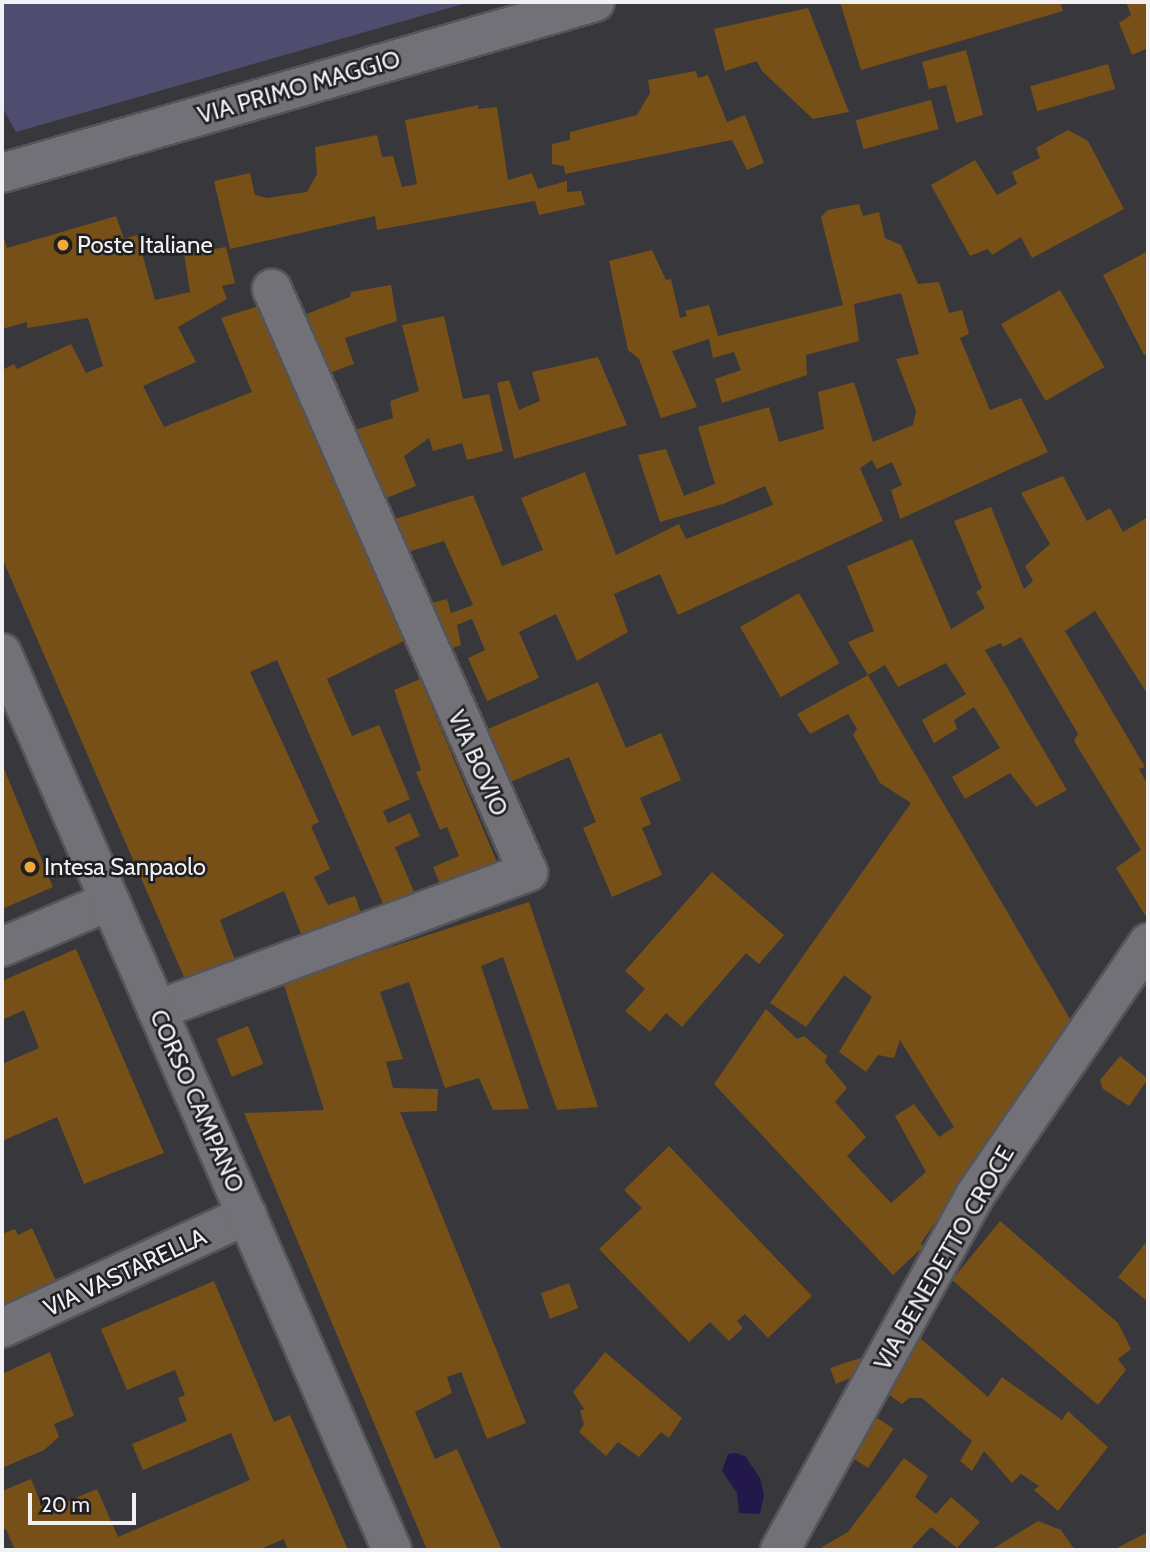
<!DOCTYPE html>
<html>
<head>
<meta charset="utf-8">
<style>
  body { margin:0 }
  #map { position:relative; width:1150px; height:1552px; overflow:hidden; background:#37373c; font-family:Cabin,sans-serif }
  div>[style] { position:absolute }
  .green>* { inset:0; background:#4e4c6f }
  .water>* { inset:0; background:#22194a }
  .building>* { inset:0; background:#775018; transform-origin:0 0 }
  .roads { filter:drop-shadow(2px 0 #555559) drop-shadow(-2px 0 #555559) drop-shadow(0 2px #555559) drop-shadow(0 -2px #555559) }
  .street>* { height:38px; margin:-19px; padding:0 19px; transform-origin:19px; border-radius:19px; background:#717177 }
  .secondary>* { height:38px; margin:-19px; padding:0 19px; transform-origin:19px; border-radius:19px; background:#717177 }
  .dots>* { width:19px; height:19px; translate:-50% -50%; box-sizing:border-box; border:4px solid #1f1f21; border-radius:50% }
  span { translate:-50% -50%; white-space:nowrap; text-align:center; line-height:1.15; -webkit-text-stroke:5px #1f1f21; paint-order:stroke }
  .street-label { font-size:24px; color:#f1f1f4 }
  .poi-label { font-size:24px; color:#f1f1f4 }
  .left { translate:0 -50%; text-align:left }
  .frame { position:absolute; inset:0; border:4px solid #f1f1f4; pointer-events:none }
  .scale { position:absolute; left:28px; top:1493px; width:108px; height:32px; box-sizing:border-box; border:4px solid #f1f1f4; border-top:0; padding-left:9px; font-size:21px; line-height:24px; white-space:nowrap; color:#f1f1f4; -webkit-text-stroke:5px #1f1f21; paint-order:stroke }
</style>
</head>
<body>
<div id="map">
  <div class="green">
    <div style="clip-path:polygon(2px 2px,470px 2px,16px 132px,2px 107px)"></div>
  </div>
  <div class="water">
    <div style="clip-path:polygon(735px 1453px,745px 1456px,760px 1478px,764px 1495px,760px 1514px,739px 1513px,737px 1493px,722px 1471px,728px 1454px)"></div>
  </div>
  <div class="building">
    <div style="clip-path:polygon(840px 2px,1060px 2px,1063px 11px,861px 70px)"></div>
    <div style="clip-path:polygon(1126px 2px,1148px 2px,1148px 48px,1132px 55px,1119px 23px,1131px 15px)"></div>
    <div style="clip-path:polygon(808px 8px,849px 112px,813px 119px,762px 71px,757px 61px,725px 71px,714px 29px)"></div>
    <div style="clip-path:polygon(966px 50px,983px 115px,956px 123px,946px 85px,929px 89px,922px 62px)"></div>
    <div style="left:1108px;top:64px;width:26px;height:81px;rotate:74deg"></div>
    <div style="clip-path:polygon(696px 71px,698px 78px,708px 75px,727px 122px,745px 115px,764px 163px,747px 170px,732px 140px,565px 174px,564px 166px,552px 164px,552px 144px,570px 140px,570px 132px,637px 115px,650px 93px,648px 80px)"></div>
    <div style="left:931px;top:100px;width:30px;height:78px;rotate:75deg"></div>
    <div style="clip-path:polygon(479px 105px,478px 109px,497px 107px,508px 180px,532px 173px,538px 189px,567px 181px,567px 192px,581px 191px,585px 205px,539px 215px,535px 201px,377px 230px,375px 216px,230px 249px,214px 181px,250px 173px,255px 195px,267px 198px,307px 192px,317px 174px,315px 147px,377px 135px,382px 157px,393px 156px,402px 187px,417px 184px,405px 120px)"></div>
    <div style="clip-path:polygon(1068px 130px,1088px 141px,1124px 209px,1032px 258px,1021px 237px,992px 255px,988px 249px,970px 256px,931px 185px,975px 160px,997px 195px,1017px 184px,1012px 172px,1040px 158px,1036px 148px)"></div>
    <div style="clip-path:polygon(859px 204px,863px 216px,879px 212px,885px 238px,901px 245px,918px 284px,939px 282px,949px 313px,962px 310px,969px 334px,960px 338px,990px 410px,1021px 398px,1048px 452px,900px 519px,891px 490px,902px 485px,892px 462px,877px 469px,872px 460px,860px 468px,883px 521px,678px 615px,660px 574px,614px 594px,628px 632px,577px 661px,556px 614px,519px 632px,539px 678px,487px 701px,468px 658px,485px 650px,472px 619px,457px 625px,461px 645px,445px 651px,428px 604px,447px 599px,451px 613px,473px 605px,444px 541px,398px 555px,385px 522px,473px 495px,502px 566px,543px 550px,521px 498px,585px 472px,616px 555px,679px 524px,686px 539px,773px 505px,765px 486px,723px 504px,660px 522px,638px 455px,666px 449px,684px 496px,715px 484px,698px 427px,769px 407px,779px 442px,824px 429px,818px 392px,854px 382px,873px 442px,913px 425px,916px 411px,896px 359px,919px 354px,901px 293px,854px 304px,859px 341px,806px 355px,807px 375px,722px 403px,715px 379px,741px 370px,734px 352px,713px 358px,709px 339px,672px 351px,697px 407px,661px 418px,639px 359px,628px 350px,609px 261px,652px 250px,666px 280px,671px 279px,680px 318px,687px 316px,685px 311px,709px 305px,718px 336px,843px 305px,821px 217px,828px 210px)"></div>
    <div style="clip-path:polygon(116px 216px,124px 239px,137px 235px,155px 300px,190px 292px,184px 254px,226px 247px,235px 283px,222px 286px,227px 299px,178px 327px,196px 362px,143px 386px,164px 427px,252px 392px,221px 318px,265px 304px,410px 638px,327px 679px,352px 736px,379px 725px,410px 799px,383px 811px,388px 823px,410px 813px,420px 836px,395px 847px,420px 906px,389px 917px,277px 660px,250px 672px,319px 822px,311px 826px,330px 869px,314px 877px,328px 905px,355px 896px,364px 922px,305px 944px,284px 891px,220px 920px,238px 968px,187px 984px,2px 558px,2px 370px,14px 364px,17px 369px,71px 344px,86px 373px,103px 366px,88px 318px,27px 328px,27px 322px,2px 329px,2px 232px,7px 248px)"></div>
    <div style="clip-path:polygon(1148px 251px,1148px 353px,1144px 355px,1103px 275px)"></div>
    <div style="clip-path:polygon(391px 285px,397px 321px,345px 338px,354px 364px,321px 376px,299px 317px,350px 297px,351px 292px)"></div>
    <div style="left:1060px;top:290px;width:89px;height:68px;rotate:60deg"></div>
    <div style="clip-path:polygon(444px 316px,463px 399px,489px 394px,503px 451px,467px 460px,462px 443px,433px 451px,429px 438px,404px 456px,416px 486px,377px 502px,351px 431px,393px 418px,390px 401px,419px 391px,402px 325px)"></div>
    <div style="clip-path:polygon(598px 357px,627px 425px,514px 459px,497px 383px,509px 380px,519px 410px,540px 401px,532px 372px)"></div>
    <div style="clip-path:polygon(1063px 476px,1087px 521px,1110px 508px,1123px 532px,1148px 517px,1148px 695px,1095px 611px,1065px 631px,1145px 767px,1139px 769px,1148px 785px,1148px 920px,1116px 868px,1141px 850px,1074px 741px,1078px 734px,1021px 637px,1003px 647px,1001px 643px,985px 650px,1067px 790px,1036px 807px,1010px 773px,965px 799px,952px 777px,1000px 748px,974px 707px,954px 720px,957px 729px,934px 743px,922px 720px,966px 694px,946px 663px,898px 687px,885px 665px,868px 675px,1073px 1024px,921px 1243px,923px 1247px,893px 1275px,714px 1084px,766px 1009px,797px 1039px,804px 1036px,827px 1056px,825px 1062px,847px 1088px,835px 1102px,866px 1137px,847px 1156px,891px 1203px,926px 1172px,895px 1116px,914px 1104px,939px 1137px,954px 1127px,900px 1040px,894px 1058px,878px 1055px,866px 1072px,839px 1052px,872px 997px,844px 975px,806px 1027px,770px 1003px,911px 803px,880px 783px,853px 735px,857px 729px,848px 714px,810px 734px,797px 714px,868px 675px,848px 642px,874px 631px,847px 566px,912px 539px,951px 629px,985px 608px,976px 592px,982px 588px,954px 521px,991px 507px,1024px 589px,1033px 581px,1025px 566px,1050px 544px,1021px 493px)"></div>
    <div style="left:799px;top:593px;width:81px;height:68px;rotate:60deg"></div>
    <div style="clip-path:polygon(420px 679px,502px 874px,446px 898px,433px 867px,459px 856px,447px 827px,440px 830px,416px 772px,421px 770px,394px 690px)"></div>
    <div style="clip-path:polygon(598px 682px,626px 748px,661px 733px,681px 780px,640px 798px,651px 824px,642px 828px,662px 875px,612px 897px,583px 828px,596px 822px,569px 757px,496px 788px,474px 735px)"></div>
    <div style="clip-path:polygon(2px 764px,53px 887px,2px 909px)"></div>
    <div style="clip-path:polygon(712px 872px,784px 935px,759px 964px,746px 953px,682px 1027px,666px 1013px,650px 1032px,625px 1011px,645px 989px,625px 971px)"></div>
    <div style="clip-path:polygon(529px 902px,598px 1107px,557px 1110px,503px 957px,481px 966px,529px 1109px,493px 1110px,479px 1078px,445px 1088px,409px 982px,380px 992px,403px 1059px,386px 1062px,393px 1088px,438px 1089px,437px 1111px,400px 1112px,526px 1423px,487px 1439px,461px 1372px,447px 1377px,452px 1393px,415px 1412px,435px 1459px,457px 1449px,502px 1550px,427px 1550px,244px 1113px,324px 1110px,283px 982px)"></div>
    <div style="clip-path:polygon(76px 949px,164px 1153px,84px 1184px,57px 1117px,2px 1141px,2px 1064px,39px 1048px,24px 1010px,2px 1020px,2px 981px)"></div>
    <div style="left:248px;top:1026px;width:41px;height:34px;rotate:68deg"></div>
    <div style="clip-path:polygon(1120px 1056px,1148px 1079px,1129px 1106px,1103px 1089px,1100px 1080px)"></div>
    <div style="clip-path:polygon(669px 1146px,812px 1296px,768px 1338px,745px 1314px,737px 1321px,743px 1328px,729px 1341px,710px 1322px,689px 1342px,599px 1249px,642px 1208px,624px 1190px)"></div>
    <div style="clip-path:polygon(1000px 1221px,1118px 1323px,1131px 1349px,1118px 1359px,1126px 1370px,1098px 1405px,952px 1280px)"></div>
    <div style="clip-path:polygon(32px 1228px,62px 1294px,2px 1321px,2px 1234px,15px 1229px,18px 1235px)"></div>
    <div style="clip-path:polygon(1148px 1240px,1148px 1302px,1118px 1277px)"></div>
    <div style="clip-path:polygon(214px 1281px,274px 1422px,290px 1415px,348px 1550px,288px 1550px,284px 1539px,258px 1550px,15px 1550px,6px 1529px,2px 1531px,2px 1491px,31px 1479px,44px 1511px,97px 1489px,118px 1537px,250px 1480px,231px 1433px,143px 1470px,132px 1444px,187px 1421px,178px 1398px,185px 1395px,175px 1370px,127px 1390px,101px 1329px)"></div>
    <div style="left:569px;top:1283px;width:27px;height:30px;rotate:70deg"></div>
    <div style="clip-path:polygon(911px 1330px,988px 1397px,1002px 1377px,1062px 1420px,1068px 1411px,1108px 1447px,1058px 1511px,1034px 1490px,1039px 1486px,1021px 1474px,1012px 1483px,984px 1451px,972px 1471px,960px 1461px,972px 1441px,922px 1398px,909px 1398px,902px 1404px,879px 1388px)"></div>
    <div style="clip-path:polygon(50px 1352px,74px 1416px,54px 1424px,59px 1437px,44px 1450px,2px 1468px,2px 1374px)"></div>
    <div style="clip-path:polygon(605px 1352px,682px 1418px,669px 1438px,661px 1432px,639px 1457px,618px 1442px,606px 1456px,579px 1432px,584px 1424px,580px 1411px,584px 1409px,573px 1392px)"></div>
    <div style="clip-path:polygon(866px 1356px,857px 1375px,836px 1384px,830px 1368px)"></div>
    <div style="left:871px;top:1414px;width:27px;height:47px;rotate:33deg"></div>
    <div style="clip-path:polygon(904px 1458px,928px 1476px,915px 1497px,936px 1514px,951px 1497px,980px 1522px,957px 1548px,931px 1527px,912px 1547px,915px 1550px,824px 1550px,822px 1547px,848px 1532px)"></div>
    <div style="clip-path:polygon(1038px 1521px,1061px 1530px,1075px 1550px,991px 1550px)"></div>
    <div style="clip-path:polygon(1148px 1532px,1148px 1550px,1113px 1550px)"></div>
  </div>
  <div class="roads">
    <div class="street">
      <div style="left:2px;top:947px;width:117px;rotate:-23.1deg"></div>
      <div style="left:157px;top:1010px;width:396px;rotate:-20.4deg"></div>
      <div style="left:528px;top:872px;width:637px;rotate:-113.71deg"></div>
      <div style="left:2px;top:1328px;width:270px;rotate:-24.8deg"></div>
      <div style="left:780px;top:1550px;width:405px;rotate:-61.2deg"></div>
      <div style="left:975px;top:1195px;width:306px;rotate:-55.5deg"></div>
    </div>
    <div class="secondary">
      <div style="left:2px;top:173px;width:617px;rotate:-16.09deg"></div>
      <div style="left:2px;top:653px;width:978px;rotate:66.5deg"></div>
    </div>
  </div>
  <div class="dots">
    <div style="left:63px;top:245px;background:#f0a73e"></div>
    <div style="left:30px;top:867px;background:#f0a73e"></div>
  </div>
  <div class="street-label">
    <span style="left:299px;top:87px;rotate:-16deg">VIA PRIMO MAGGIO</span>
    <span style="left:478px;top:763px;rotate:66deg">VIA BOVIO</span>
    <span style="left:197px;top:1101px;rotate:66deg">CORSO CAMPANO</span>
    <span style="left:944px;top:1258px;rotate:-60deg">VIA BENEDETTO CROCE</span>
    <span style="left:125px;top:1272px;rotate:-25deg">VIA VASTARELLA</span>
  </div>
  <div class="poi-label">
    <span class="left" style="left:77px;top:245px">Poste Italiane</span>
    <span class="left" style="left:44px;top:867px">Intesa Sanpaolo</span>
  </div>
  <div class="frame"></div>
  <div class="scale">20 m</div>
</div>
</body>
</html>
